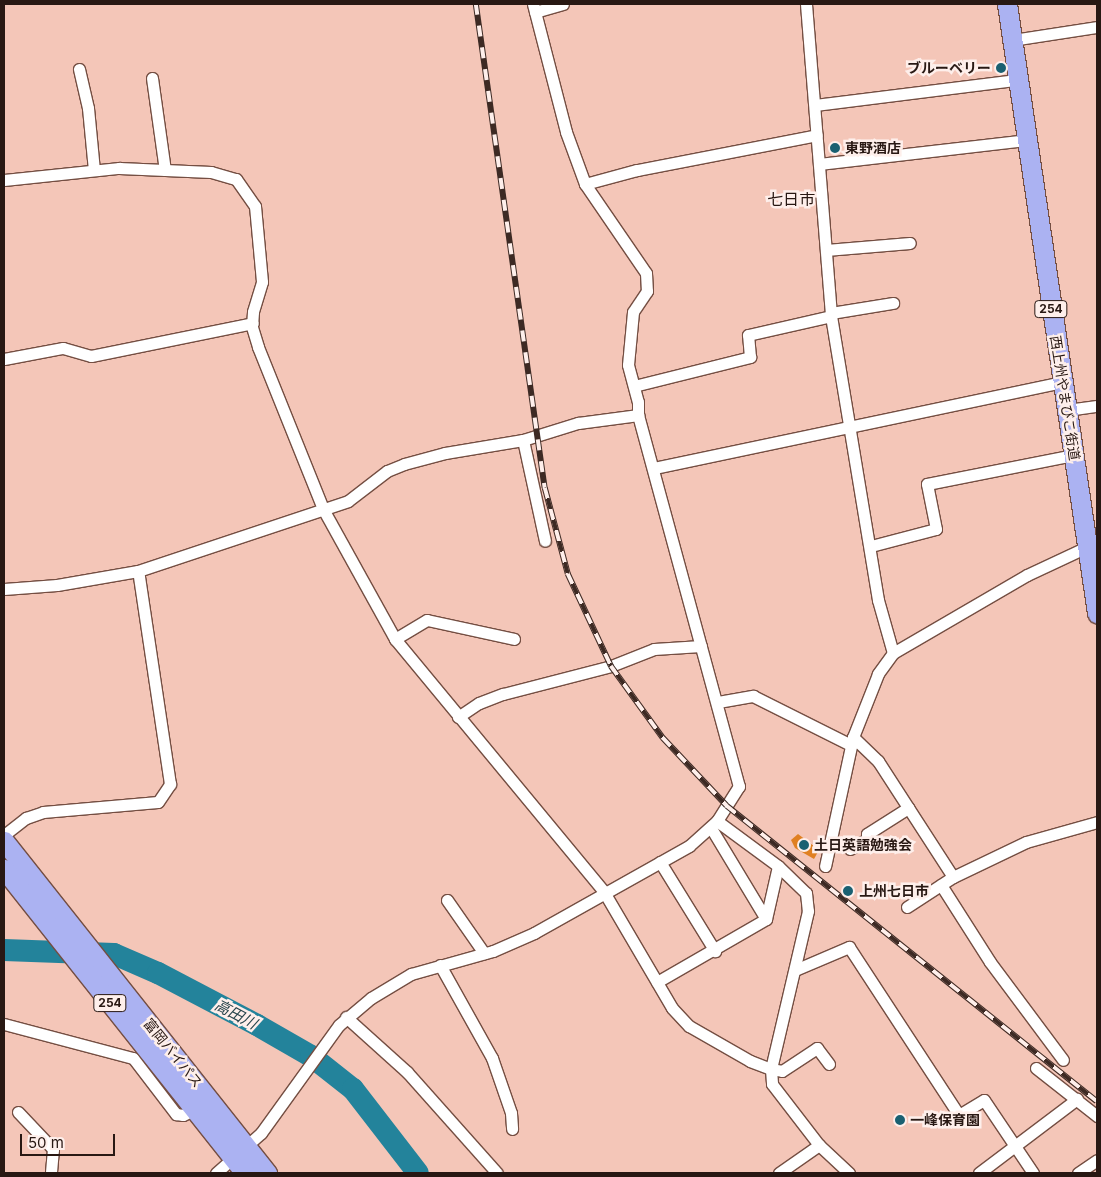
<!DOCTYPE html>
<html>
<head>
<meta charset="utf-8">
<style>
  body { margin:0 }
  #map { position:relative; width:1101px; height:1177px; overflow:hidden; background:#f4c6b8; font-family:Inter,"Noto Sans JP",sans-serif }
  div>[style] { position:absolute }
  .river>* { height:22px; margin:-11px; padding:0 11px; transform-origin:11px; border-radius:11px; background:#23839b }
  .building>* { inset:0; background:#e08022 }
  .roads { filter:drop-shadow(1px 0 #744e42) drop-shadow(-1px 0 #744e42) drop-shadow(0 1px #744e42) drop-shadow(0 -1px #744e42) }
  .minor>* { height:11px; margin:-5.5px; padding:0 5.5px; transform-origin:5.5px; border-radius:5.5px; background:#fff }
  .trunk>* { height:19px; margin:-9.5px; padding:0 9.5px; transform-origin:9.5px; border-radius:9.5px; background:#abb2f2 }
  .rail>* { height:5.5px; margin-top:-2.75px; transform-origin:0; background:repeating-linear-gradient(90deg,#feefeb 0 11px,#3d2a24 0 22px); box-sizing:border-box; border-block:1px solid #3d2a24 }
  .dots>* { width:14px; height:14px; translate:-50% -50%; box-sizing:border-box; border:2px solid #feefeb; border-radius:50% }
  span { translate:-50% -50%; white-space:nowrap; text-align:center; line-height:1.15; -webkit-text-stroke:5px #feefeb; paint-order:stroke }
  .shield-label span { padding:1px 4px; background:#feefeb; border:1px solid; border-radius:4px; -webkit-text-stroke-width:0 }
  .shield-label { font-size:12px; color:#281813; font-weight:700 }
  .poi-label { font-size:14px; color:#281813; font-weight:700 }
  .right { translate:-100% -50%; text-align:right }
  .left { translate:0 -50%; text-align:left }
  .street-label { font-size:14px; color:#281813 }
  .water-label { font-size:15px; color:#28444c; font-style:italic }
  .quarter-label { font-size:16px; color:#281813 }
  .frame { position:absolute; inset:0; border:5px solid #281813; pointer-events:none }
  .scale { position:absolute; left:20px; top:1134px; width:95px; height:22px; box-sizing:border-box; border:2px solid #281813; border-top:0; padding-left:6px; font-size:15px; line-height:18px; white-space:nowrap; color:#281813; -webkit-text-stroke:4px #feefeb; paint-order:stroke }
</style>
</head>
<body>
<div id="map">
  <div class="river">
    <div style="left:4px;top:950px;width:110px;rotate:2.1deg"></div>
    <div style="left:114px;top:954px;width:48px;rotate:23.4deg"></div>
    <div style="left:158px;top:973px;width:112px;rotate:27.7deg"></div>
    <div style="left:257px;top:1025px;width:62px;rotate:29.9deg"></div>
    <div style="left:311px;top:1056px;width:53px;rotate:38.2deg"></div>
    <div style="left:353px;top:1089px;width:106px;rotate:52.3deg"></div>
  </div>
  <div class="building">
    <div style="clip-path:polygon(798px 834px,819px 850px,814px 859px,795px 848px,791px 840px)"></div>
  </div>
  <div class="roads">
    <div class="minor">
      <div style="left:533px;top:4px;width:132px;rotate:75.5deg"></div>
      <div style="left:566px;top:132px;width:55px;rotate:69.9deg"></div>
      <div style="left:585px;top:184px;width:108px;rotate:55.6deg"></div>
      <div style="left:646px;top:273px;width:18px;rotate:87deg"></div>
      <div style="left:647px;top:291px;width:25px;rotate:124deg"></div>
      <div style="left:633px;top:312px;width:53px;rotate:95.4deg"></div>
      <div style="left:628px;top:365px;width:38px;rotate:75deg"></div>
      <div style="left:638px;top:402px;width:13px;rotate:90deg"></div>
      <div style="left:638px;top:415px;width:385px;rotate:74.8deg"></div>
      <div style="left:739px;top:786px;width:41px;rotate:122.2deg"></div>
      <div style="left:806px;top:4px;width:313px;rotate:85.4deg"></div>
      <div style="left:831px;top:316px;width:288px;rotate:80.6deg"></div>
      <div style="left:878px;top:600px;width:55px;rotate:74.2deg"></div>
      <div style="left:893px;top:653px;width:26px;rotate:126deg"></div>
      <div style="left:878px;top:674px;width:68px;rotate:111.6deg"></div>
      <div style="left:853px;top:737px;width:132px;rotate:102.2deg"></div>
      <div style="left:535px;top:12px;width:29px;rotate:-16deg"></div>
      <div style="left:1012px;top:40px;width:86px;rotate:-8.7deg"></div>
      <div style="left:79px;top:69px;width:40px;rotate:77deg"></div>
      <div style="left:88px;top:108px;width:62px;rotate:84.5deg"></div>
      <div style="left:152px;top:78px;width:93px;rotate:82deg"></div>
      <div style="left:815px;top:105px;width:203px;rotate:-7.1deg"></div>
      <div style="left:819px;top:164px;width:208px;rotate:-6.6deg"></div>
      <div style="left:4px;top:180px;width:116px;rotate:-6deg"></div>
      <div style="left:119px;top:168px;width:92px;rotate:2.5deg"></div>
      <div style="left:211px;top:172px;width:26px;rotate:16deg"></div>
      <div style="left:236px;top:179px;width:33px;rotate:55deg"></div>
      <div style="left:255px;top:206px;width:76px;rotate:84.7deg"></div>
      <div style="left:262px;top:282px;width:31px;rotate:107deg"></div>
      <div style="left:253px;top:312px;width:15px;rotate:94deg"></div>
      <div style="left:252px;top:327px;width:21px;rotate:73deg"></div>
      <div style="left:258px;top:347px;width:175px;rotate:68.1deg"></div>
      <div style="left:323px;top:509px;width:149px;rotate:61deg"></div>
      <div style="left:395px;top:639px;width:328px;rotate:50.4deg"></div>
      <div style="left:604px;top:892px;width:134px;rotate:59.6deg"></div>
      <div style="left:672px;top:1008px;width:25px;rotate:47deg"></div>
      <div style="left:689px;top:1026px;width:70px;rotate:29.8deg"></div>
      <div style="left:750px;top:1061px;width:22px;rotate:21deg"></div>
      <div style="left:771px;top:1069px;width:11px;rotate:10deg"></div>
      <div style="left:782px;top:1071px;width:42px;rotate:-33.3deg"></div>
      <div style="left:817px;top:1048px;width:20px;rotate:53deg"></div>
      <div style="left:585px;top:184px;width:54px;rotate:-15.1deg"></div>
      <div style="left:637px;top:170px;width:183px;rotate:-11deg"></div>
      <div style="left:826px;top:250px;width:84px;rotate:-4.8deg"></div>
      <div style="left:831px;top:313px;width:63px;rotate:-9.2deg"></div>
      <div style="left:4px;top:359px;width:60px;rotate:-10.6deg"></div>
      <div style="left:63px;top:348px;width:29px;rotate:16deg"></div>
      <div style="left:91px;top:356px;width:165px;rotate:-11.5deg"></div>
      <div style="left:634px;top:386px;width:120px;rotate:-14deg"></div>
      <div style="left:750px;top:357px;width:22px;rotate:-95deg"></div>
      <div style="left:748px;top:335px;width:85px;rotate:-12.9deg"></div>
      <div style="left:1067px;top:410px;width:30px;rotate:-8deg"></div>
      <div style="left:523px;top:440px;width:103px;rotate:77.7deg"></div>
      <div style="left:654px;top:468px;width:418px;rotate:-11.9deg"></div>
      <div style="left:871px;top:546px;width:67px;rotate:-14.7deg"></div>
      <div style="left:936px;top:529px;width:46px;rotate:-101.3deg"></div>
      <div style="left:927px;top:484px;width:150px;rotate:-11.2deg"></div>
      <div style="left:4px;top:589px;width:53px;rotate:-4.3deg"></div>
      <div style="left:57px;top:585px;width:82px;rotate:-9.8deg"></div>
      <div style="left:138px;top:571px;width:221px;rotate:-18.4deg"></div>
      <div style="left:348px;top:501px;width:49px;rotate:-37.6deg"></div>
      <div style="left:387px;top:471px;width:18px;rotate:-22deg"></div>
      <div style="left:404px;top:464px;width:42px;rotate:-15deg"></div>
      <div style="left:445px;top:453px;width:79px;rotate:-9.5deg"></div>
      <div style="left:523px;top:440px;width:58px;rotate:-17.2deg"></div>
      <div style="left:578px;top:423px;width:61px;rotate:-7.6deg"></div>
      <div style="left:395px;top:639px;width:37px;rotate:-31deg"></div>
      <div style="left:427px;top:620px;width:89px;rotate:12.3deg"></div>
      <div style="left:893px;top:653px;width:155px;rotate:-30.2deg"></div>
      <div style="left:1027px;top:575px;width:66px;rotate:-25deg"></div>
      <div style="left:718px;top:702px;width:36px;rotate:-10deg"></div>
      <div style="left:753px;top:696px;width:110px;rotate:26.6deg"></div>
      <div style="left:458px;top:717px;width:25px;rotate:-34deg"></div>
      <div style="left:479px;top:703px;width:26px;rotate:-21deg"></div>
      <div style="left:503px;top:694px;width:112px;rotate:-14.5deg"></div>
      <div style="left:611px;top:666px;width:46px;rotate:-21.6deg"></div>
      <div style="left:654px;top:649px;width:47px;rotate:-3.7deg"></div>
      <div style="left:853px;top:737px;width:35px;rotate:44deg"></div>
      <div style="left:878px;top:761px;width:138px;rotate:57.1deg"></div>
      <div style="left:711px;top:828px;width:106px;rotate:58.9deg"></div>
      <div style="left:4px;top:835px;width:28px;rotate:-38deg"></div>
      <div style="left:26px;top:818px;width:18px;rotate:-19deg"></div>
      <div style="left:43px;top:812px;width:115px;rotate:-5deg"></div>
      <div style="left:158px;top:802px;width:22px;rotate:-56deg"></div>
      <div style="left:170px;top:784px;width:215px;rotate:-98.5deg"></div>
      <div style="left:850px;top:849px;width:20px;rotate:-30deg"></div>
      <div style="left:867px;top:839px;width:5px;rotate:-90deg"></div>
      <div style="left:867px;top:834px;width:49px;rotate:-32.4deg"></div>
      <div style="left:660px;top:862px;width:105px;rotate:58.3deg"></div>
      <div style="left:941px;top:885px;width:91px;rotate:57.5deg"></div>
      <div style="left:990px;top:962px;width:122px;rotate:53.3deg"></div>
      <div style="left:447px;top:900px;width:65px;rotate:55.1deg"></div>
      <div style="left:907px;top:907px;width:55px;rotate:-33.1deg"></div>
      <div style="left:953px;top:877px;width:81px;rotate:-25.6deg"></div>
      <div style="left:1026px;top:842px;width:74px;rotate:-15.7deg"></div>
      <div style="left:440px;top:965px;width:107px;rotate:60.8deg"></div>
      <div style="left:492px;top:1058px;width:58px;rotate:70.9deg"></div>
      <div style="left:511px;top:1113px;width:16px;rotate:86deg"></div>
      <div style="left:795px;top:970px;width:59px;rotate:-23.1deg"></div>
      <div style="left:849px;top:947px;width:201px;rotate:56.8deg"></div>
      <div style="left:959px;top:1115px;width:29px;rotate:-31deg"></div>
      <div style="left:984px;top:1100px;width:88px;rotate:56.1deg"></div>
      <div style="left:657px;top:982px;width:126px;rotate:-30deg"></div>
      <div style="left:766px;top:919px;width:54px;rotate:-77.2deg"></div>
      <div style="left:346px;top:1017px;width:82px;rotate:42deg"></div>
      <div style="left:407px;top:1072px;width:135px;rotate:48.3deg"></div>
      <div style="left:4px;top:1024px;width:133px;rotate:14.8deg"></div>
      <div style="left:133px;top:1058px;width:71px;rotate:52.5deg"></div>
      <div style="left:176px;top:1114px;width:7px;rotate:8deg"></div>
      <div style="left:183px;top:1115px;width:13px;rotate:-27deg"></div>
      <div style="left:1036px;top:1068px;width:78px;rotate:38.2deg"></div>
      <div style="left:18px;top:1112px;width:51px;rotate:46.6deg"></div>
      <div style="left:53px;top:1149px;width:24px;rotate:95deg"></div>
      <div style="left:216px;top:1173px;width:60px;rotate:-41.6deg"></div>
      <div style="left:261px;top:1133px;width:133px;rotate:-54.2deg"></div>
      <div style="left:339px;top:1025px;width:42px;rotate:-40.2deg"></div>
      <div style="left:371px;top:998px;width:47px;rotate:-31deg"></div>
      <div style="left:411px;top:974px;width:85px;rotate:-15.7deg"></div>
      <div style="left:493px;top:951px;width:45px;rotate:-23.7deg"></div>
      <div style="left:534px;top:933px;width:178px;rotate:-29.3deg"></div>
      <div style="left:689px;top:846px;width:38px;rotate:-42deg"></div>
      <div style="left:717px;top:821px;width:76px;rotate:36.4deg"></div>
      <div style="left:778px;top:866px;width:39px;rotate:44deg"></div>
      <div style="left:806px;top:893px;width:18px;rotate:84deg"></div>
      <div style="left:808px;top:911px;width:162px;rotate:103.2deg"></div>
      <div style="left:771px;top:1069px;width:15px;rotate:86deg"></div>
      <div style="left:772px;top:1084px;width:77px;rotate:52.4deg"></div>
      <div style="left:819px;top:1145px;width:41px;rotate:43deg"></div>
      <div style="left:779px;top:1173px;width:49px;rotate:-35deg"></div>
      <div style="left:979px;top:1173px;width:123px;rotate:-37.1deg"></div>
      <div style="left:1078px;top:1173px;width:23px;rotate:-34deg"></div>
    </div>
    <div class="trunk">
      <div style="left:1007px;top:4px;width:616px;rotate:81.59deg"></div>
      <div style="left:4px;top:841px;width:424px;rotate:51.6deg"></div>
      <div style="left:4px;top:869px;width:388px;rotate:51.6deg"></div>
    </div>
  </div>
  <div class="rail">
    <div style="left:476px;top:4px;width:489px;rotate:81.9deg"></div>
    <div style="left:545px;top:488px;width:89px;rotate:75deg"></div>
    <div style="left:568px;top:574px;width:102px;rotate:64.9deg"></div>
    <div style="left:611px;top:666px;width:89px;rotate:54.2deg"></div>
    <div style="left:663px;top:738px;width:93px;rotate:46.7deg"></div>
    <div style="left:727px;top:806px;width:473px;rotate:38.6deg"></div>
  </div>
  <div class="dots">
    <div style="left:1001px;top:68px;background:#1a6071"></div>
    <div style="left:835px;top:148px;background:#1a6071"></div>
    <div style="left:804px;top:845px;background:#1a6071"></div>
    <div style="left:848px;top:891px;background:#1a6071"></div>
    <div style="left:900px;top:1120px;background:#1a6071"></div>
  </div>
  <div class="shield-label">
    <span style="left:1051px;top:309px">254</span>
    <span style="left:110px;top:1003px">254</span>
  </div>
  <div class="poi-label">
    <span class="right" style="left:991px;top:68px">ブルーベリー</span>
    <span class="left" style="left:845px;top:148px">東野酒店</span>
    <span class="left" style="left:814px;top:845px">土日英語勉強会</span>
    <span class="left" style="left:859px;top:891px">上州七日市</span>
    <span class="left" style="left:910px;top:1120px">一峰保育園</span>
  </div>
  <div class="street-label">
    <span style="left:1065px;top:398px;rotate:81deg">西上州やまびこ街道</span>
    <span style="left:173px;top:1053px;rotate:51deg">富岡バイパス</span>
  </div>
  <div class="water-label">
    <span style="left:236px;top:1014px;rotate:28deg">高田川</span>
  </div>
  <div class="quarter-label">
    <span style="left:791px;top:199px">七日市</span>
  </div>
  <div class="frame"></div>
  <div class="scale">50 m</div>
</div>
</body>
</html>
